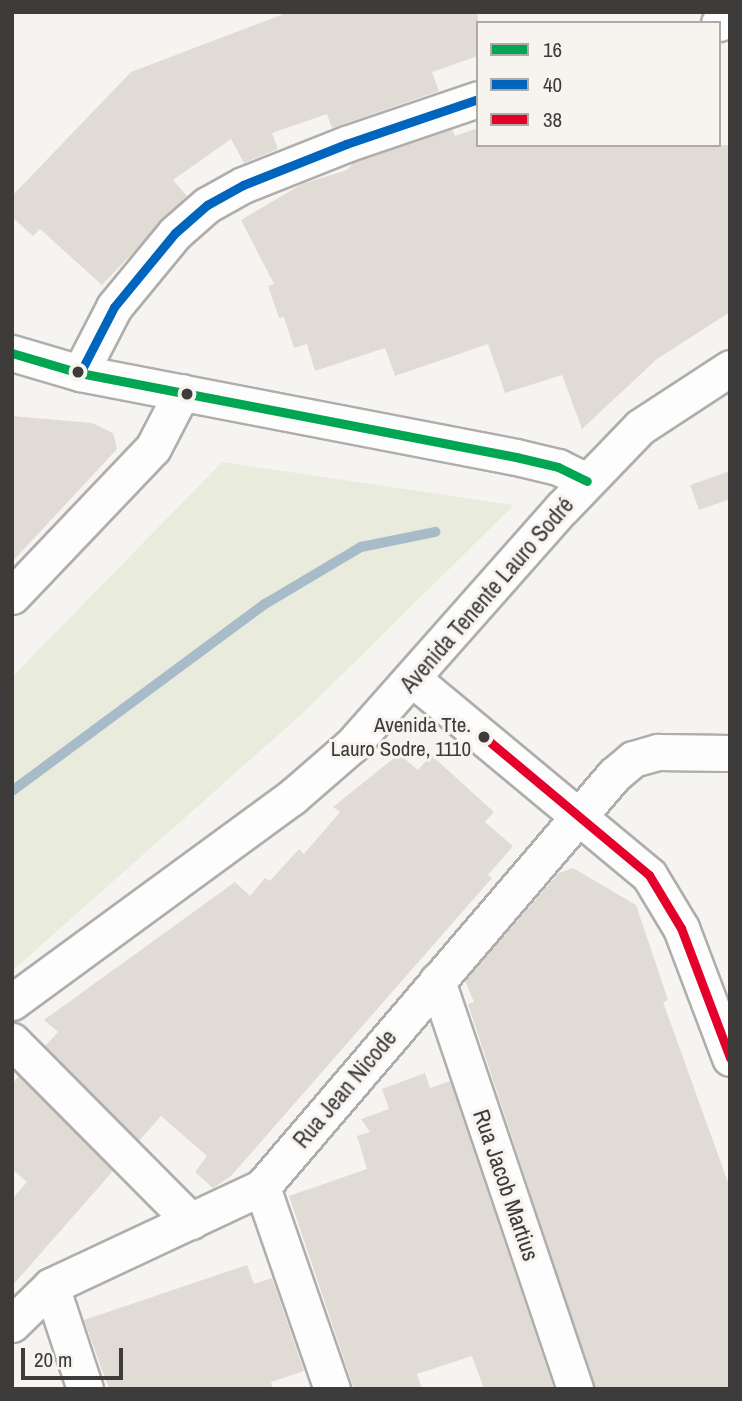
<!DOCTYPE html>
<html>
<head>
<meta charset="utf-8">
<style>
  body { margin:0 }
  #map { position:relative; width:742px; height:1401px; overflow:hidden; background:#f6f4f1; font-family:"Archivo Narrow",sans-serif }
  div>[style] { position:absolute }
  .green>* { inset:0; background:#e9ecdd }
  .stream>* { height:10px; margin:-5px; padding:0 5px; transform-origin:5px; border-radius:5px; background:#a8bbc8 }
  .building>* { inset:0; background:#e1dbd6 }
  .roads { filter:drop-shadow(2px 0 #afaeac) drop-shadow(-2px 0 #afaeac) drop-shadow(0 2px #afaeac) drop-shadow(0 -2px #afaeac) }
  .minor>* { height:35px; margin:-17.5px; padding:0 17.5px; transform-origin:17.5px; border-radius:17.5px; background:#fefdfd }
  .bus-1>* { height:9px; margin:-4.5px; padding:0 4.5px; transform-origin:4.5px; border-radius:4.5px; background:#00a651 }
  .bus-2>* { height:9px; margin:-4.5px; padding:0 4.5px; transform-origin:4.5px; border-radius:4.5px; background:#0065bd }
  .bus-3>* { height:9px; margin:-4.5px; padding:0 4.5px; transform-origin:4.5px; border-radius:4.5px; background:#e4002b }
  .dots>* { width:19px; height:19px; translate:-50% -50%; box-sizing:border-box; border:4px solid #f7f4f0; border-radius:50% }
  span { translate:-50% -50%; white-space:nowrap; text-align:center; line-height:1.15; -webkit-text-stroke:6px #f7f4f0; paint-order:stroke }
  .bus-label { font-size:21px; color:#3d3c3b }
  .right { translate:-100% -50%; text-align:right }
  .street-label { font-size:23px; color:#3d3c3b }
  .frame { position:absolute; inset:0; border:14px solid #3d3c3b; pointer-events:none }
  .legend { position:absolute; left:476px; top:21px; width:245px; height:126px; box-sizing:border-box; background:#f7f4f0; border:2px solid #adaaa8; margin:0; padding:9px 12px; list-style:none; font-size:21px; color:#3d3c3b }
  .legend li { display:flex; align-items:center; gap:14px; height:35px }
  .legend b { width:35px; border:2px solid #adaaa8 }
  .scale { position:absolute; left:21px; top:1348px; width:102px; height:32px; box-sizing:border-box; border:4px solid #3d3c3b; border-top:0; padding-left:9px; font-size:21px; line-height:24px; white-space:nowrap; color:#3d3c3b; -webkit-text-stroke:5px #f7f4f0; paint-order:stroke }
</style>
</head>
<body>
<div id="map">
  <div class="green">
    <div style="clip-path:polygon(222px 462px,514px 505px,304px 712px,12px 971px,12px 677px)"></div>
  </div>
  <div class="stream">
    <div style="left:12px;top:791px;width:315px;rotate:-36.5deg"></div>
    <div style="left:265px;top:604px;width:112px;rotate:-30.7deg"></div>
    <div style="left:361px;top:547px;width:76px;rotate:-11.5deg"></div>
  </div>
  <div class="building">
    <div style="clip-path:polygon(289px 12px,478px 12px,478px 56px,432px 72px,439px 91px,332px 128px,327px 114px,272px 133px,278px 149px,244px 163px,231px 139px,173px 180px,187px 196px,102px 285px,40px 229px,33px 236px,12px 217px,12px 196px,131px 72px)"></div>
    <div style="clip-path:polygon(478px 128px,478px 145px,730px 145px,730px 312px,657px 359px,582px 429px,562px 375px,505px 393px,488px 344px,395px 376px,385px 348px,315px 371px,307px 344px,294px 348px,284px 317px,279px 318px,268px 286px,274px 284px,241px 220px,302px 184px,347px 170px,353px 163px,452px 129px,455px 136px)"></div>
    <div style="clip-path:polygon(12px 416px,92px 423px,113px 433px,117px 449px,12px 562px)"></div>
    <div style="clip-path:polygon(730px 471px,730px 499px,699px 510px,690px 485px)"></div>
    <div style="clip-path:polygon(399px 754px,418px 770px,431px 755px,494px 812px,485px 822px,513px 846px,488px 875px,492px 878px,231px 1176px,213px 1188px,195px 1172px,207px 1156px,161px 1116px,139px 1141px,45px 1046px,58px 1032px,44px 1020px,235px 882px,250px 896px,265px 878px,270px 881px,299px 849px,304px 854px,340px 812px,333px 807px)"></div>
    <div style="clip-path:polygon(573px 868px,636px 905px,668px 1000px,663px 1002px,730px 1188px,730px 1389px,595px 1389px,468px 1004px,474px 1002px,465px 981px,559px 873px)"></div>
    <div style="clip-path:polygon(425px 1073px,430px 1088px,450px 1081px,554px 1389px,484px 1389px,472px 1356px,417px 1374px,422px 1389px,354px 1389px,289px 1196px,367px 1169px,357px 1136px,370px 1132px,361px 1119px,389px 1109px,382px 1089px)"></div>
    <div style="clip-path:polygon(19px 1076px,113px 1171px,12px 1286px,12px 1199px,27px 1182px,12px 1169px,12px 1084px)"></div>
    <div style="clip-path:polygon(247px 1265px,254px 1284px,272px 1278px,304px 1371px,271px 1382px,273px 1389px,109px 1389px,84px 1320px)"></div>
  </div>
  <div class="roads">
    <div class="minor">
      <div style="left:719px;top:23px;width:12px;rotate:-20deg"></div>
      <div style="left:12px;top:353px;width:71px;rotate:16.4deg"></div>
      <div style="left:80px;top:373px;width:444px;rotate:10.9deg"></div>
      <div style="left:516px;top:457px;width:43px;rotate:13.4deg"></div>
      <div style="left:558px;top:467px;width:32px;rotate:26deg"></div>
      <div style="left:80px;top:373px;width:74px;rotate:-62.7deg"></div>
      <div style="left:114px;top:307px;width:96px;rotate:-50.5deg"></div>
      <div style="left:175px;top:233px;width:43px;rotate:-41.2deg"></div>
      <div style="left:207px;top:205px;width:41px;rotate:-29.1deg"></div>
      <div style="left:243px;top:185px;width:111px;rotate:-21.7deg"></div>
      <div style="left:346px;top:144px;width:139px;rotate:-18.8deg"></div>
      <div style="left:12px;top:596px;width:204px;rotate:-46.4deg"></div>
      <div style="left:153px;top:448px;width:63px;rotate:-62.6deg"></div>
      <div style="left:414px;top:680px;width:305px;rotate:39.7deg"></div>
      <div style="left:649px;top:875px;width:62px;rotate:58.9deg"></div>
      <div style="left:681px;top:928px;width:139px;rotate:69.3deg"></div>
      <div style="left:437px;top:981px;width:431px;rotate:71.3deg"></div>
      <div style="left:12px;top:1002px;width:347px;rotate:-36.2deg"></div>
      <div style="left:292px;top:797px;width:79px;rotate:-40.9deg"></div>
      <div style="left:352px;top:745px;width:317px;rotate:-48.5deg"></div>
      <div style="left:562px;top:508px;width:112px;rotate:-46.1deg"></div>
      <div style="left:640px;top:427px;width:108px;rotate:-33.2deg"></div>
      <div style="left:12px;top:1041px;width:254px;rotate:45.2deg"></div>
      <div style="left:262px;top:1187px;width:214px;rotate:70.9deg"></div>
      <div style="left:51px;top:1286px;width:108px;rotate:71.7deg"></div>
      <div style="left:12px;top:1324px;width:54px;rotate:-44.3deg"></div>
      <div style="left:51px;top:1286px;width:233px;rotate:-25.1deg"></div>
      <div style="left:262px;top:1187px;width:542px;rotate:-49.49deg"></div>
      <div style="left:614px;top:775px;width:25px;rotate:-40deg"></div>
      <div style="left:633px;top:759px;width:26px;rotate:-16deg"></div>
      <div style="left:658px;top:752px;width:72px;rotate:0.8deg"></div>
    </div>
  </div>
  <div class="bus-1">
    <div style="left:12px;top:353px;width:71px;rotate:16.4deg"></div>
    <div style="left:80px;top:373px;width:444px;rotate:10.9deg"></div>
    <div style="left:516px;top:457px;width:43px;rotate:13.4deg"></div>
    <div style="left:558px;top:467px;width:32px;rotate:26deg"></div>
  </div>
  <div class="bus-2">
    <div style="left:80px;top:373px;width:74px;rotate:-62.7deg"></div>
    <div style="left:114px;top:307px;width:96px;rotate:-50.5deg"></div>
    <div style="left:175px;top:233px;width:43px;rotate:-41.2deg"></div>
    <div style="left:207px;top:205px;width:41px;rotate:-29.1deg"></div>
    <div style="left:243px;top:185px;width:111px;rotate:-21.7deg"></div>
    <div style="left:346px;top:144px;width:139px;rotate:-18.8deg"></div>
  </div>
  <div class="bus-3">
    <div style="left:484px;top:737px;width:215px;rotate:39.9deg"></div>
    <div style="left:649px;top:875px;width:62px;rotate:58.9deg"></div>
    <div style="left:681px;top:928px;width:139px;rotate:69.3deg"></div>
  </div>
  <div class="dots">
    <div style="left:78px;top:372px;background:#3d3c3b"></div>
    <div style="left:187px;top:394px;background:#3d3c3b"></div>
    <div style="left:484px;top:737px;background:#3d3c3b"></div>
  </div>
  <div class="bus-label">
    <span class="right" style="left:471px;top:737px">Avenida Tte.<br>Lauro Sodre, 1110</span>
  </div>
  <div class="street-label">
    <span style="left:487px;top:595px;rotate:-49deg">Avenida Tenente Lauro Sodré</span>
    <span style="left:345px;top:1089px;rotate:-50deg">Rua Jean Nicode</span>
    <span style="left:506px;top:1185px;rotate:71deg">Rua Jacob Martius</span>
  </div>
  <div class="frame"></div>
  <ul class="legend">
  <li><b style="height:9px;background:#00a651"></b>16</li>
  <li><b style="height:9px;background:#0065bd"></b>40</li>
  <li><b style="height:9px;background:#e4002b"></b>38</li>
  </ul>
  <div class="scale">20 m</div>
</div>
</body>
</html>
